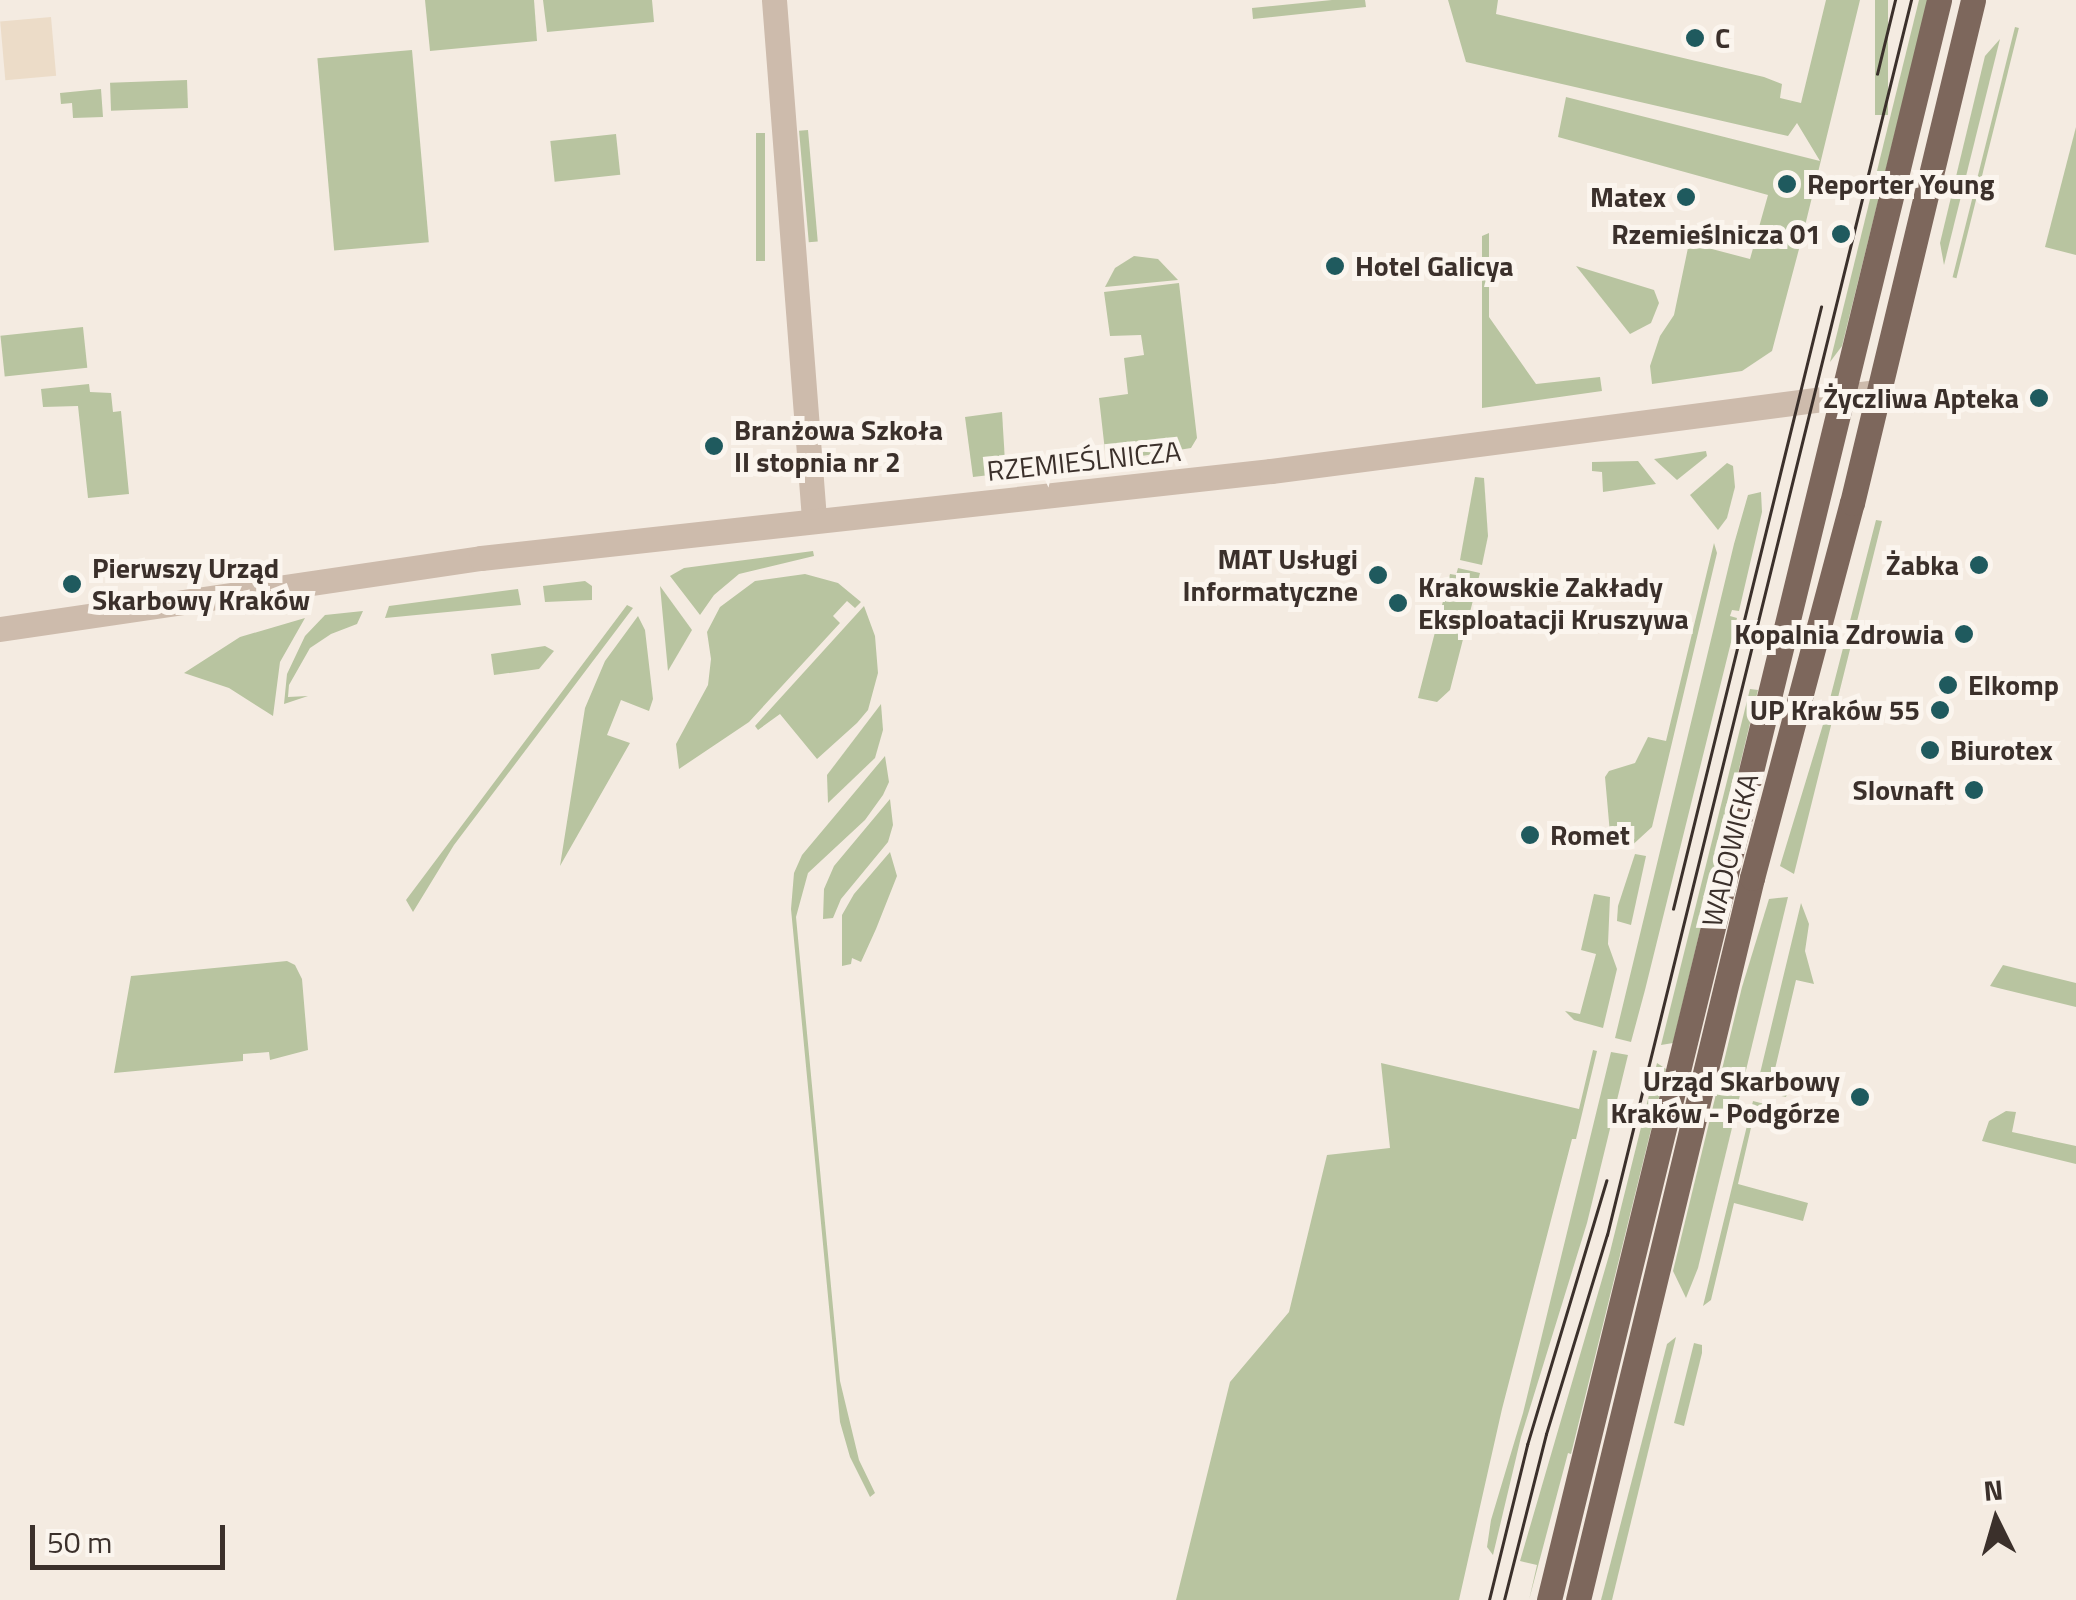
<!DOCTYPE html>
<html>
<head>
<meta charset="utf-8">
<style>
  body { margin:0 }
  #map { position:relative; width:2076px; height:1600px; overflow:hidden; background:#f4ebe1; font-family:"Titillium Web",sans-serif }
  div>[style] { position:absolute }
  .green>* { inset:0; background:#b8c4a0; transform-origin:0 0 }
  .plaza>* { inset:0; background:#ecdcc8; transform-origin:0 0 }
  .minor>* { height:25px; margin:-12.5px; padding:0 12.5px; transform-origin:12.5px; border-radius:12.5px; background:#cdbbac }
  .primary>* { height:25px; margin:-12.5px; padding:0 12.5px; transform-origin:12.5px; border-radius:12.5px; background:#7d675c }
  .tram>* { height:2.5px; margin:-1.25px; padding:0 1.25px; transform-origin:1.25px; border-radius:1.25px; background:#3b302b }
  .dots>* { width:28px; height:28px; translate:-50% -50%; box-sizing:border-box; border:5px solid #fbf5ee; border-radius:50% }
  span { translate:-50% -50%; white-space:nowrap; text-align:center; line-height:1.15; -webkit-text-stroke:10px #fbf5ee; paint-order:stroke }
  .poi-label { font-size:28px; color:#3b302b; font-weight:700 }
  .left { translate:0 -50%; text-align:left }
  .right { translate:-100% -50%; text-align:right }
  .street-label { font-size:28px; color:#3b302b }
  .north { position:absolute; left:1946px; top:1470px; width:100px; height:100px; -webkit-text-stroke:8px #fbf5ee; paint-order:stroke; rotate:355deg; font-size:28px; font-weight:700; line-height:40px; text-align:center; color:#3b302b }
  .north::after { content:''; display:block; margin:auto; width:35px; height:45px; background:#3b302b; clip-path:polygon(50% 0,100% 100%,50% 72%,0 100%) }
  .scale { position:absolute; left:30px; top:1525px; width:195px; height:45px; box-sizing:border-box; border:5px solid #3b302b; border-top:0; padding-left:12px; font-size:30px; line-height:35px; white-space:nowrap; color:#3b302b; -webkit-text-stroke:8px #fbf5ee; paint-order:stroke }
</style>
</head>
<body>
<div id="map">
  <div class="green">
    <div style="clip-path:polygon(425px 0,534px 0,537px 41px,430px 51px)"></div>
    <div style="clip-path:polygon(543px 0,652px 0,654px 22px,547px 32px)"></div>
    <div style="clip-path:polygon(1332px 0,1365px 0,1366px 7px,1253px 19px,1252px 8px)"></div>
    <div style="clip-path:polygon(1448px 0,1498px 0,1496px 14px,1764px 77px,1782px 84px,1780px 98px,1801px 103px,1826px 0,1860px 0,1803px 234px,1772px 351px,1742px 371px,1652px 384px,1650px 366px,1660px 336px,1674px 315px,1689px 243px,1750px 259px,1768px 195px,1558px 137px,1566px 97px,1820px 161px,1797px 123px,1788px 136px,1466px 62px)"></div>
    <div style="left:1875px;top:0;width:13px;height:115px"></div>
    <div style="clip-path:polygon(1919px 0,1928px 0,1842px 346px,1830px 362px)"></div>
    <div style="left:2015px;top:27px;width:4px;height:258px;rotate:14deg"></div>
    <div style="clip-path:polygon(2000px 39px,1944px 265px,1940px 243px,1985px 56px)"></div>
    <div style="left:412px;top:50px;width:193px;height:95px;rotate:85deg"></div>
    <div style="left:187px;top:80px;width:28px;height:77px;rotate:88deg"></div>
    <div style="clip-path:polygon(101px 89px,103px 117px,73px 118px,72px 103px,61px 104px,60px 93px)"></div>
    <div style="clip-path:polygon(2076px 127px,2076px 255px,2045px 247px)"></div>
    <div style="left:808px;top:130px;width:112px;height:9px;rotate:85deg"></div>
    <div style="left:756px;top:133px;width:9px;height:128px"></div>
    <div style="left:616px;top:134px;width:41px;height:66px;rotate:84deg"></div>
    <div style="clip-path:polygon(1489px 233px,1489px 317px,1536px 384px,1600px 377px,1602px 391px,1482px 408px,1482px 236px)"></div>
    <div style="clip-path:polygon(1134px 256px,1158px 259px,1178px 280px,1105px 287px,1115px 268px)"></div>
    <div style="clip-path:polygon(1576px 266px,1654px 290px,1659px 303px,1651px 323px,1630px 334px)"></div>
    <div style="clip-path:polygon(1179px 283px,1197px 438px,1191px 448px,1117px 460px,1105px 451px,1099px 398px,1128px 394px,1124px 358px,1144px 355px,1141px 335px,1110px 336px,1104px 292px)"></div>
    <div style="left:83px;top:327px;width:41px;height:83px;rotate:84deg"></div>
    <div style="clip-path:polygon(89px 384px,90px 392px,111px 393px,113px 412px,121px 411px,129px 494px,88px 498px,78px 406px,43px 407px,41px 389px)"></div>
    <div style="clip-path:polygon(1002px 412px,1005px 462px,998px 474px,973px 477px,965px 417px)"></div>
    <div style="clip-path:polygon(1706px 451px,1707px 456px,1677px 480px,1654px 459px)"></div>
    <div style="clip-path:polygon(1638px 461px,1656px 484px,1603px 492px,1602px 472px,1592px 471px,1592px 462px)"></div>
    <div style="clip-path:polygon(1727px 463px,1733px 466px,1735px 487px,1727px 518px,1718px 530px,1690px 495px)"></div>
    <div style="clip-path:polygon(1475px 477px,1484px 478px,1488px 536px,1482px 565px,1460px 560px)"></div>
    <div style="clip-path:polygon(1761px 492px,1762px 512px,1739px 611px,1732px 610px,1730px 616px,1737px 618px,1645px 990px,1631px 1042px,1615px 1038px,1734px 544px,1748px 495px)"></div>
    <div style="clip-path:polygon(1876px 520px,1882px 521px,1794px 874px,1780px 866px,1825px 718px)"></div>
    <div style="clip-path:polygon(1714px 543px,1717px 553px,1652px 827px,1627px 850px,1611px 845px,1605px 777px,1609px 771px,1635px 763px,1648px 737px,1666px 741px)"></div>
    <div style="clip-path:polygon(813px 551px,814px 556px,739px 574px,714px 595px,700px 615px,670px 576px,684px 568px)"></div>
    <div style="clip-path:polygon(1458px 568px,1480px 573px,1450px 690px,1437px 702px,1418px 698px,1450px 574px,1456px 575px)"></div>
    <div style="clip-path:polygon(805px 574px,838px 583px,861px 602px,855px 608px,847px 601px,833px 616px,840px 623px,749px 722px,679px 769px,676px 744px,708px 685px,711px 659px,707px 632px,720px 607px,755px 581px)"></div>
    <div style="clip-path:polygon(585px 581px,592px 586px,592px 600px,545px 602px,543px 586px)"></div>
    <div style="clip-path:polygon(660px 586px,692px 630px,668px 671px)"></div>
    <div style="clip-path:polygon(518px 589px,521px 605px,385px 618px,389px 606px)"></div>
    <div style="clip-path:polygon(627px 605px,633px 608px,454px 845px,413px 912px,406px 900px)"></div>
    <div style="clip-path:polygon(864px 606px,875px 636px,878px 673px,868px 710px,857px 723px,817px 759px,780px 714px,758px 730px,755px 726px)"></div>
    <div style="clip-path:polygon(363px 611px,357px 624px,331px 634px,310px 648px,289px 685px,288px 697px,308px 696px,284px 704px,287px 674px,305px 636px,325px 615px)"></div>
    <div style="clip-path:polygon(638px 616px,645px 630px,653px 699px,649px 711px,621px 700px,607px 735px,630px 743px,560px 866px,585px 708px,605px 661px)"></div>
    <div style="clip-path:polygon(305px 618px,280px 662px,273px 716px,229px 688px,184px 673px,240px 637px)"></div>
    <div style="clip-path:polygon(545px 646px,554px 651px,539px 669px,494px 675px,491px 654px)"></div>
    <div style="clip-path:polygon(1750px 689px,1758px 690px,1673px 1043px,1661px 1045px)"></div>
    <div style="clip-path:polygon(881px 704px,883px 730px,875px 758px,828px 803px,827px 775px)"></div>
    <div style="clip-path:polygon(885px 756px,889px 782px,883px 795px,865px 820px,808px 873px,796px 917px,840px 1381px,859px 1460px,875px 1493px,870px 1497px,850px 1457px,840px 1422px,791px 909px,794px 873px,802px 855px)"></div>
    <div style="clip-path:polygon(890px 799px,893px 825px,888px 842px,841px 899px,833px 918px,823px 919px,824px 889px,834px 866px)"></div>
    <div style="clip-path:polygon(890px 852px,897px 876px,876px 929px,861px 962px,852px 958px,851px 964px,842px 966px,842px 915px,854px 894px)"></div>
    <div style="clip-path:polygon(1635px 854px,1646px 856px,1631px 925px,1617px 921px,1618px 906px)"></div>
    <div style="clip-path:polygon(1594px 894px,1610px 897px,1608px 944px,1617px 969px,1603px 1028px,1574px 1020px,1565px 1011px,1580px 1014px,1596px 954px,1581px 950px)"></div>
    <div style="clip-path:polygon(1788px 897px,1698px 1268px,1686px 1298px,1673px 1271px,1742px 987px,1769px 899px)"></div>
    <div style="clip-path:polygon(1801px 903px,1809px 924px,1805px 951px,1814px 984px,1796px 980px,1771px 1086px,1788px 1091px,1786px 1097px,1756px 1090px)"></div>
    <div style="clip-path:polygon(287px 961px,295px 965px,302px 979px,308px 1050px,270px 1060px,269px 1052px,243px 1054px,243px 1061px,114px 1073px,131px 976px)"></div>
    <div style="clip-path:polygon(2003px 965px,2076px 983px,2076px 1007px,1990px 986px)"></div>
    <div style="clip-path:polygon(1593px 1050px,1597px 1051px,1576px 1139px,1572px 1139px,1502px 1409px,1459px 1600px,1176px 1600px,1230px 1382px,1289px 1312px,1327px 1155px,1390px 1148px,1381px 1063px,1579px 1109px)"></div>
    <div style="clip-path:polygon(1611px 1052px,1628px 1055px,1587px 1223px,1521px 1437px,1493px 1555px,1487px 1547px,1491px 1520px,1523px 1413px)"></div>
    <div style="clip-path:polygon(1657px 1063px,1666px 1069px,1571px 1454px,1568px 1453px,1529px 1600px,1537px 1565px,1520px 1561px,1610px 1252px)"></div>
    <div style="clip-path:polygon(1753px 1101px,1784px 1109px,1783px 1114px,1765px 1109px,1753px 1119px,1738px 1184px,1808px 1203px,1803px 1221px,1734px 1203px,1711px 1300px,1703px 1306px)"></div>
    <div style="clip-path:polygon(2006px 1111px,2016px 1112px,2012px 1132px,2076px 1146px,2076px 1164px,1982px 1141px,1989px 1121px)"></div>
    <div style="clip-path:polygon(1676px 1337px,1612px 1600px,1601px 1600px,1667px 1344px)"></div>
    <div style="clip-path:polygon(1694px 1343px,1702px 1345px,1702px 1353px,1684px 1426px,1674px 1423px)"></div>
  </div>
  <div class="plaza">
    <div style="left:51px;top:17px;width:59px;height:51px;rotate:85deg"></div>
  </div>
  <div class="minor">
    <div style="left:774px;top:0;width:521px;rotate:85.59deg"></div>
    <div style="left:0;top:629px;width:486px;rotate:-8.4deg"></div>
    <div style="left:481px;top:558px;width:795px;rotate:-6.28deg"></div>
    <div style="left:1271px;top:471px;width:611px;rotate:-7.43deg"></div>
  </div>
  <div class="primary">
    <div style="left:1549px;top:1600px;width:1647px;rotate:-76.3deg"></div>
    <div style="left:1578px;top:1600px;width:743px;rotate:-76.45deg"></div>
    <div style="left:1752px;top:878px;width:388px;rotate:-75.1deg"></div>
    <div style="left:1852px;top:503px;width:517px;rotate:-76.47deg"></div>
  </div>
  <div class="tram">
    <div style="left:1877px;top:74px;width:76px;rotate:-76.3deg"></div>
    <div style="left:1673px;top:909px;width:620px;rotate:-76.19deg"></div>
    <div style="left:1489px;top:1600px;width:160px;rotate:-76.2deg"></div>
    <div style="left:1527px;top:1445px;width:276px;rotate:-73.3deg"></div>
    <div style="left:1504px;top:1600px;width:171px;rotate:-75.8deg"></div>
    <div style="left:1546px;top:1434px;width:208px;rotate:-73deg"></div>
    <div style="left:1607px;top:1235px;width:1272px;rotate:-76.17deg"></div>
  </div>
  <div class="dots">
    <div style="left:1695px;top:38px;background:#1f5a5e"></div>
    <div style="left:1787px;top:184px;background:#1f5a5e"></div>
    <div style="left:1686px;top:197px;background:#1f5a5e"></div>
    <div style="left:1841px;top:234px;background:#1f5a5e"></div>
    <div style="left:1335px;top:266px;background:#1f5a5e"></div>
    <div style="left:2039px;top:398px;background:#1f5a5e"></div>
    <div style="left:714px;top:446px;background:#1f5a5e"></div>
    <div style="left:1979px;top:565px;background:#1f5a5e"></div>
    <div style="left:1378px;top:575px;background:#1f5a5e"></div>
    <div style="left:72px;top:584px;background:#1f5a5e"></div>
    <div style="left:1398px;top:603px;background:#1f5a5e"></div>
    <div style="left:1964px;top:634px;background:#1f5a5e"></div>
    <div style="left:1948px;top:685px;background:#1f5a5e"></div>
    <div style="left:1940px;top:710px;background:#1f5a5e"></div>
    <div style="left:1930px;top:750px;background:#1f5a5e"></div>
    <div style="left:1974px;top:790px;background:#1f5a5e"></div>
    <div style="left:1530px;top:835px;background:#1f5a5e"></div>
    <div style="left:1860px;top:1097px;background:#1f5a5e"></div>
  </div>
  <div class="poi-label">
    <span class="left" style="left:1715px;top:38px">C</span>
    <span class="left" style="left:1807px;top:184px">Reporter Young</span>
    <span class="right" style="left:1666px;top:197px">Matex</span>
    <span class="right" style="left:1821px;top:234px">Rzemieślnicza 01</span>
    <span class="left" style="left:1355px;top:266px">Hotel Galicya</span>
    <span class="right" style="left:2019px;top:398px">Życzliwa Apteka</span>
    <span class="left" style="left:734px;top:446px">Branżowa Szkoła<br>II stopnia nr 2</span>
    <span class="right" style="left:1358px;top:575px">MAT Usługi<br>Informatyczne</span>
    <span class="right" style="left:1959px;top:565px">Żabka</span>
    <span class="left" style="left:92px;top:584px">Pierwszy Urząd<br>Skarbowy Kraków</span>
    <span class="left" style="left:1418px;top:603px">Krakowskie Zakłady<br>Eksploatacji Kruszywa</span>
    <span class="right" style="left:1944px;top:634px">Kopalnia Zdrowia</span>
    <span class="left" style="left:1968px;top:685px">Elkomp</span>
    <span class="right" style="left:1920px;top:710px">UP Kraków 55</span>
    <span class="left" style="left:1950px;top:750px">Biurotex</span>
    <span class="right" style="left:1954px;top:790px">Slovnaft</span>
    <span class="left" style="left:1550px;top:835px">Romet</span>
    <span class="right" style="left:1840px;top:1097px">Urząd Skarbowy<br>Kraków - Podgórze</span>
  </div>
  <div class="street-label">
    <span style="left:1084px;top:461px;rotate:-6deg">RZEMIEŚLNICZA</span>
    <span style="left:1730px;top:850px;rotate:-76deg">WADOWICKA</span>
  </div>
  <div class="north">N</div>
  <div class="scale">50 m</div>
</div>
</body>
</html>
